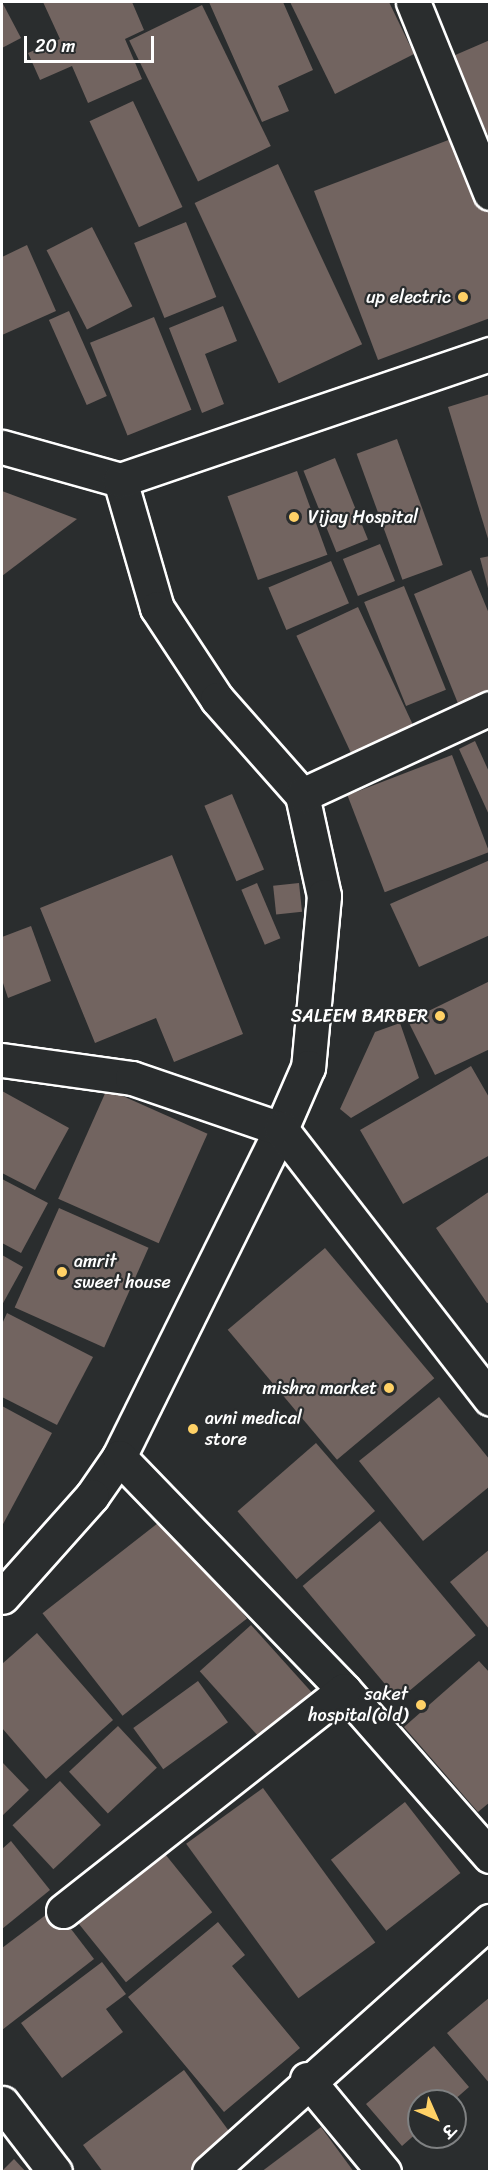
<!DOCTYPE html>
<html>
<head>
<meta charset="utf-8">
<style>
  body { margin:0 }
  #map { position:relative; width:491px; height:2173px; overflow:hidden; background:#2a2d2e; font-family:Sriracha,"Playpen Sans Deva",sans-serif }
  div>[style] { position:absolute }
  .building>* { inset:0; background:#726460; transform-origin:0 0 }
  .roads { filter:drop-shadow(2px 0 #fff) drop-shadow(-2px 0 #fff) drop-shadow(0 2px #fff) drop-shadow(0 -2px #fff) }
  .street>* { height:33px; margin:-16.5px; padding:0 16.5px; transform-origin:16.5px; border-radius:16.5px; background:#2a2d2e }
  .dots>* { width:16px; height:16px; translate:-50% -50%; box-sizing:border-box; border:3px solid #2a2d2e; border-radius:50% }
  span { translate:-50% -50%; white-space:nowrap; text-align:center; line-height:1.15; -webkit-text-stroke:4.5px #2a2d2e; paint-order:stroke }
  .poi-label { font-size:18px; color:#fff }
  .right { translate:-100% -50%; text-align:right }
  .left { translate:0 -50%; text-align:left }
  .frame { position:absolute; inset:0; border:3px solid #fff; pointer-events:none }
  .north { position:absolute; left:407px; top:2089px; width:60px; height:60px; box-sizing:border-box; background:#2a2d2e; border:2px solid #7f8182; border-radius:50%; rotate:135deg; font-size:16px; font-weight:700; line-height:24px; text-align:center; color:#fff }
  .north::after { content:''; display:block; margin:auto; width:21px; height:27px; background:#ffd166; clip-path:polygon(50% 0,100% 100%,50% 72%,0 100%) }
  .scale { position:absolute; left:24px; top:36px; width:130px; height:27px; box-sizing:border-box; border:3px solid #fff; border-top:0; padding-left:8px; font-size:18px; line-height:21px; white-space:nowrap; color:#fff; -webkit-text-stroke:4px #2a2d2e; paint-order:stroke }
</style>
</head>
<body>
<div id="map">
  <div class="building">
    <div style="clip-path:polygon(2px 2px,21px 38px,2px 48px)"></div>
    <div style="clip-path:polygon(43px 2px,132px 2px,144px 30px,125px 39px,142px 79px,88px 103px,72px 66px,40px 80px,28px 53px,60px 39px)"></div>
    <div style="clip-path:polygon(209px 2px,283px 2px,313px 70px,278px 86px,289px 111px,262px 122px)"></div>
    <div style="clip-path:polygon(290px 2px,389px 2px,414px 54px,335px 94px)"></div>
    <div style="left:202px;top:5px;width:157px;height:81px;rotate:64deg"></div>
    <div style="clip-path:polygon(490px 40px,490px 140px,453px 56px)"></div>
    <div style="left:133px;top:101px;width:117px;height:48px;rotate:65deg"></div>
    <div style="clip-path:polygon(459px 136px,490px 218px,490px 318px,378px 360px,314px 191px)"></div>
    <div style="left:278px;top:164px;width:199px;height:92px;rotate:65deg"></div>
    <div style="left:186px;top:222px;width:81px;height:56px;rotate:68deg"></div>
    <div style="left:92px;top:227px;width:89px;height:51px;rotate:63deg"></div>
    <div style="clip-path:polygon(27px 245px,56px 311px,2px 335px,2px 257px)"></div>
    <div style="clip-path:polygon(223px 306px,237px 341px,205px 354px,224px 404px,202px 413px,169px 328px)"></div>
    <div style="left:69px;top:311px;width:93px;height:22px;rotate:66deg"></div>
    <div style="left:154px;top:317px;width:100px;height:69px;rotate:68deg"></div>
    <div style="clip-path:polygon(490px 394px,490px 542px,489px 542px,448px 407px)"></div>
    <div style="left:397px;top:439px;width:134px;height:43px;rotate:70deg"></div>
    <div style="left:335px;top:458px;width:88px;height:34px;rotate:68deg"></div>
    <div style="left:297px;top:471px;width:89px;height:74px;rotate:70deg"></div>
    <div style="clip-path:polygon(2px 491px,77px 519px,2px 576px)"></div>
    <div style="left:380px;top:544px;width:40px;height:40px;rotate:68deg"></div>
    <div style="clip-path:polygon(490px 556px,490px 591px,489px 592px,480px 558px)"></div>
    <div style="left:331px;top:561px;width:46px;height:68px;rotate:67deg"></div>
    <div style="clip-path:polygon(471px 570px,490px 616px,490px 694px,459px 706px,414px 594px)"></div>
    <div style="left:404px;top:586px;width:112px;height:43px;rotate:68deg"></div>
    <div style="left:358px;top:607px;width:134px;height:68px;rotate:65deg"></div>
    <div style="clip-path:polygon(475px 741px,490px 774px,490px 817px,459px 749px)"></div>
    <div style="left:452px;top:755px;width:104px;height:112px;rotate:69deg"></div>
    <div style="left:232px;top:794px;width:82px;height:30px;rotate:67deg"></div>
    <div style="clip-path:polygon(172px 855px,243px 1034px,174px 1062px,156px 1018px,95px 1043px,40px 908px)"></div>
    <div style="clip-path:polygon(490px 860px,490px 935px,419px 967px,390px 904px)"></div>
    <div style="left:257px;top:883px;width:60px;height:17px;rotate:67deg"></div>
    <div style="left:299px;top:883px;width:29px;height:26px;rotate:84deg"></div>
    <div style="clip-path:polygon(31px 926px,51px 981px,8px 998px,2px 980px,2px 937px)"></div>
    <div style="clip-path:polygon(490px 981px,490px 1049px,435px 1075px,408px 1021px)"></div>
    <div style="clip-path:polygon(400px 1023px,419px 1078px,351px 1118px,340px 1109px,375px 1032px)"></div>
    <div style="clip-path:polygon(471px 1066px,490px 1099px,490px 1155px,403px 1204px,360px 1130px)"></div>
    <div style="left:107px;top:1089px;width:110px;height:120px;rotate:24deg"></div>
    <div style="clip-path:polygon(2px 1091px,69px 1128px,35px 1190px,2px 1173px)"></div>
    <div style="clip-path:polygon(2px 1179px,48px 1203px,21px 1253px,2px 1243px)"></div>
    <div style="clip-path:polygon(490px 1191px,490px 1302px,487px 1303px,436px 1228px)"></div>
    <div style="left:59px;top:1208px;width:98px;height:109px;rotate:24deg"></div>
    <div style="left:325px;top:1248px;width:170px;height:127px;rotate:50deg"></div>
    <div style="clip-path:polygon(2px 1255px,23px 1267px,2px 1305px)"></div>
    <div style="clip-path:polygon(7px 1313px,93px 1357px,57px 1425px,2px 1397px,2px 1324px)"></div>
    <div style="clip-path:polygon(439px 1397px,490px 1460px,490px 1486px,423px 1541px,359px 1461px)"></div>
    <div style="clip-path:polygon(2px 1406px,52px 1433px,2px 1526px)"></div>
    <div style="left:316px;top:1443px;width:90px;height:104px;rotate:49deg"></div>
    <div style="left:167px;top:1516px;width:130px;height:158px;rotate:52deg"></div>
    <div style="left:380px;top:1521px;width:149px;height:101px;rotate:50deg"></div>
    <div style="clip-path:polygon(490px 1549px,490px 1630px,450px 1582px)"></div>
    <div style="left:251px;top:1625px;width:94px;height:69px;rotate:48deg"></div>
    <div style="clip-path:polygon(37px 1633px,113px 1720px,46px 1779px,2px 1728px,2px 1664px)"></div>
    <div style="clip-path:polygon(479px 1661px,490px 1673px,490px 1802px,478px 1812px,404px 1727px)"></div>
    <div style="left:198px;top:1681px;width:51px;height:80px;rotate:54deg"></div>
    <div style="left:118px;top:1726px;width:57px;height:67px;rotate:47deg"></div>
    <div style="clip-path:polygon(2px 1762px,29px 1790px,2px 1816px)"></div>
    <div style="left:60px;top:1781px;width:60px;height:65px;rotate:47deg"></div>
    <div style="left:263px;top:1788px;width:191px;height:95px;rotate:54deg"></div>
    <div style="left:405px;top:1802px;width:90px;height:94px;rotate:52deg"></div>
    <div style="clip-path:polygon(11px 1841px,50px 1890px,2px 1929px,2px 1849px)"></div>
    <div style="left:165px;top:1854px;width:75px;height:111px;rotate:51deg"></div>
    <div style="clip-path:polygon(55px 1908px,94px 1959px,2px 2030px,2px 1948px)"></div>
    <div style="clip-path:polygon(218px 1922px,245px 1955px,232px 1966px,300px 2048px,224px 2112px,128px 1997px)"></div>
    <div style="clip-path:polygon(102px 1962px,126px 1994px,106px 2009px,123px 2032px,62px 2078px,21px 2023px)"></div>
    <div style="clip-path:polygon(490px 1997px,490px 2084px,447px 2033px)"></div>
    <div style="clip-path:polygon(434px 2046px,469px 2087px,453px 2101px,419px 2101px,419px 2131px,402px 2146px,366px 2104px)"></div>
    <div style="clip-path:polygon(184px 2070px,237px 2142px,197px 2172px,103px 2172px,83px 2145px)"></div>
    <div style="clip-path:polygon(321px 2127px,354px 2172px,261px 2172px)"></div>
    <div style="clip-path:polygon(14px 2159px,26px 2172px,2px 2172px,2px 2171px)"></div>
  </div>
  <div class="roads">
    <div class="street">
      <div style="left:413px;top:2px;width:206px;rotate:68deg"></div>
      <div style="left:2px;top:447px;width:123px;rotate:15.6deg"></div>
      <div style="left:120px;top:480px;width:133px;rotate:73.9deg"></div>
      <div style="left:157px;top:608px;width:109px;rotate:56.6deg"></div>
      <div style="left:217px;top:699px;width:128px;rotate:48.5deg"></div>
      <div style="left:302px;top:795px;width:103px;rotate:77.7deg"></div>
      <div style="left:324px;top:896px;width:172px;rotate:95.3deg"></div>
      <div style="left:308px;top:1067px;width:68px;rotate:113.5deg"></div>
      <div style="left:281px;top:1129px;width:366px;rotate:116.3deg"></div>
      <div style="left:119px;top:1457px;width:47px;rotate:124.7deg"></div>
      <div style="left:92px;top:1496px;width:135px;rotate:131.7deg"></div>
      <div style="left:120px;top:480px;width:391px;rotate:-18.8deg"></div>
      <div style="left:302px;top:795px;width:207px;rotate:-24.8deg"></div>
      <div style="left:2px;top:1060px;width:131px;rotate:7.9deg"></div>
      <div style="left:132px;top:1078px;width:157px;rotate:18.9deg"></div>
      <div style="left:281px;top:1129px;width:341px;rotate:52.2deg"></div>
      <div style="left:119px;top:1457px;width:324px;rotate:46deg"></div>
      <div style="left:344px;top:1690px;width:221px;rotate:48.7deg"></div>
      <div style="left:63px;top:1911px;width:357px;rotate:-38.2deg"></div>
      <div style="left:307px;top:2079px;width:121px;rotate:50.4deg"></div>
      <div style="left:2px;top:2103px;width:87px;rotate:52.5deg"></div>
      <div style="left:209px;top:2172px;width:377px;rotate:-41.8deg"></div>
    </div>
  </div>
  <div class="dots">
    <div style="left:463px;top:297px;background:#ffd166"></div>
    <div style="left:294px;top:517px;background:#ffd166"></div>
    <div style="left:440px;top:1016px;background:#ffd166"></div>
    <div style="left:62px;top:1272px;background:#ffd166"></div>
    <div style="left:389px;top:1388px;background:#ffd166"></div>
    <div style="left:193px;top:1429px;background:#ffd166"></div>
    <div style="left:421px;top:1705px;background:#ffd166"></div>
  </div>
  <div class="poi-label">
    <span class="right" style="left:451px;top:297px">up electric</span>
    <span class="left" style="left:308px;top:517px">Vijay Hospital</span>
    <span class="right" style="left:428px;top:1016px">SALEEM BARBER</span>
    <span class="left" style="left:74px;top:1272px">amrit<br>sweet house</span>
    <span class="right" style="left:377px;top:1388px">mishra market</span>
    <span class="left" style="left:205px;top:1429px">avni medical<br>store</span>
    <span class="right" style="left:408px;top:1705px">saket<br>hospital(old)</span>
  </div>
  <div class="frame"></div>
  <div class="north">उ</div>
  <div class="scale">20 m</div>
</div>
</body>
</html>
